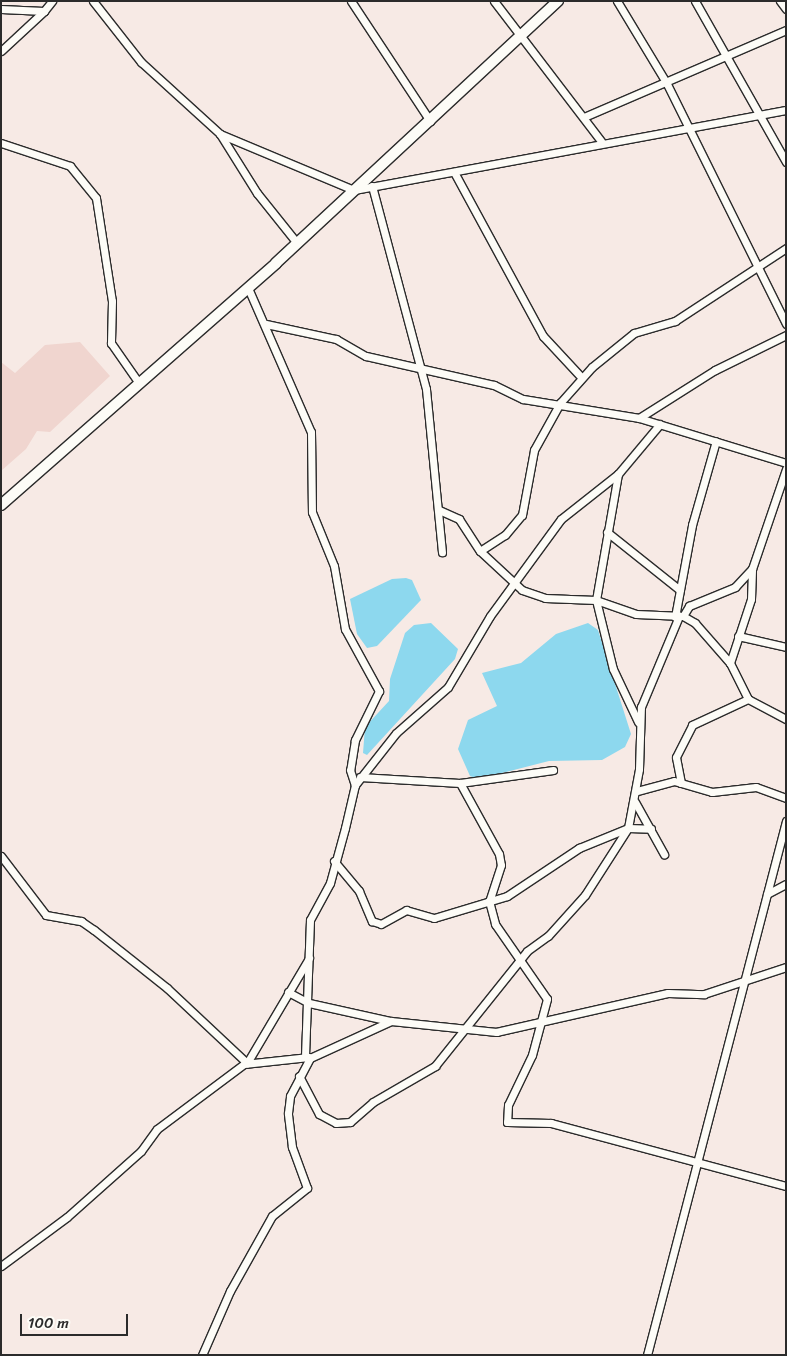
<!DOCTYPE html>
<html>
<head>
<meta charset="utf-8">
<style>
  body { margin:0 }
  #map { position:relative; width:787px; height:1356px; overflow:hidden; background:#f7eae5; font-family:Sriracha,sans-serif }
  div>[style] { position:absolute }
  .built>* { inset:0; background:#f0d5cf }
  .water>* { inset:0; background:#8dd8ee }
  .roads { filter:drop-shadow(1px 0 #2b2b2b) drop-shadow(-1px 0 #2b2b2b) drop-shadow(0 1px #2b2b2b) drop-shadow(0 -1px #2b2b2b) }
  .minor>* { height:7px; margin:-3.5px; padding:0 3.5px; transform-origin:3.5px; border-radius:3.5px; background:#fdfcf7 }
  .secondary>* { height:10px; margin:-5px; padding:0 5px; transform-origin:5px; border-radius:5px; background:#fdfcf7 }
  span { translate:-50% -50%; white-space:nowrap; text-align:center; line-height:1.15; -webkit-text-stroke:4px #fdfcf7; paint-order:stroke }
  .frame { position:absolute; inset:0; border:2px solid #2b2b2b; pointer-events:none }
  .scale { position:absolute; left:20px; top:1314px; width:108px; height:22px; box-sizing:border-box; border:2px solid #2b2b2b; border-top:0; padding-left:6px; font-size:15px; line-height:18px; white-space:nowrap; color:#2b2b2b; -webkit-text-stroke:4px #fdfcf7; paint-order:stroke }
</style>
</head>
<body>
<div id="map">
  <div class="built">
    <div style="clip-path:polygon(80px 342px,110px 376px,50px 432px,37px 431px,26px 449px,1px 471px,1px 362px,15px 373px,45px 345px)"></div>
  </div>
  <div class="water">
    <div style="clip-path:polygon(406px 578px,412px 580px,421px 600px,377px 646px,367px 648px,357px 634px,350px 599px,392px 579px)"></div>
    <div style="clip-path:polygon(431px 623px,458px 649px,455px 659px,367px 755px,363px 753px,365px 727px,389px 701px,390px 679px,405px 633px,414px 625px)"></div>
    <div style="clip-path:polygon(588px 623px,598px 630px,631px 734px,625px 747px,602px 760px,549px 761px,478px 779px,470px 776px,458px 749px,468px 720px,497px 706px,482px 673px,521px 663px,556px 634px)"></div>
  </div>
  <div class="roads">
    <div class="minor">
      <div style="left:93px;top:1px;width:78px;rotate:51.8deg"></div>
      <div style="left:141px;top:62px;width:107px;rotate:42.3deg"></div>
      <div style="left:220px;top:134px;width:70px;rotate:57.9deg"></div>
      <div style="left:257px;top:193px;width:64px;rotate:51.3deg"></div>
      <div style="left:351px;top:1px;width:144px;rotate:56.6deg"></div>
      <div style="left:494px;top:1px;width:176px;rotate:52.6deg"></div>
      <div style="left:617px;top:1px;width:97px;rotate:58.9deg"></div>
      <div style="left:667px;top:84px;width:268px;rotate:63.6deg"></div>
      <div style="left:695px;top:1px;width:185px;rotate:60.5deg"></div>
      <div style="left:780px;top:1px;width:10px;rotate:53deg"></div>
      <div style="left:1px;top:9px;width:43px;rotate:2.7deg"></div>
      <div style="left:44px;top:11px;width:13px;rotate:-51deg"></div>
      <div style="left:1px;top:51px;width:59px;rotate:-42.9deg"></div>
      <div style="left:584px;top:117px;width:220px;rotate:-23.3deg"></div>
      <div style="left:220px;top:134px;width:145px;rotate:22.7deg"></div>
      <div style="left:354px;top:190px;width:439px;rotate:-10.5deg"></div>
      <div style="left:1px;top:143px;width:73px;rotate:18.4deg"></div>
      <div style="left:70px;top:166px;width:41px;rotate:50.9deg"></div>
      <div style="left:96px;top:198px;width:104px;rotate:81.2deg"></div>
      <div style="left:112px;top:301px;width:42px;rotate:91.4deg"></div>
      <div style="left:111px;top:343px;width:49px;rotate:55deg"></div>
      <div style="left:454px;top:172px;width:187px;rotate:61.5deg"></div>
      <div style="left:543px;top:336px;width:57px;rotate:47.1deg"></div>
      <div style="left:372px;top:186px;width:210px;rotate:75.1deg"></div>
      <div style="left:426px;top:389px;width:164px;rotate:84.4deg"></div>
      <div style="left:248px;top:288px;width:157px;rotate:66.4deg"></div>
      <div style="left:311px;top:432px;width:80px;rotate:89.3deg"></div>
      <div style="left:312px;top:512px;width:58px;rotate:67.8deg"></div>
      <div style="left:334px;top:566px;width:64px;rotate:80.1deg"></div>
      <div style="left:345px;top:629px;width:71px;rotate:61.3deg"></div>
      <div style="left:379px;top:691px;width:55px;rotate:116.1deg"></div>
      <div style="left:355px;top:740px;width:30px;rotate:99deg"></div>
      <div style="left:350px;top:770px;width:16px;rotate:72deg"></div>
      <div style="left:355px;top:785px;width:44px;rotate:103.1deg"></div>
      <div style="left:345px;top:828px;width:57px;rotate:105.3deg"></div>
      <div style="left:330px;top:883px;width:42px;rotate:118.4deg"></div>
      <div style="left:310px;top:920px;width:134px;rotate:92.1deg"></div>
      <div style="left:266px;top:324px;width:72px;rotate:12.1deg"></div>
      <div style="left:336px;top:339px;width:34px;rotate:30deg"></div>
      <div style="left:366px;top:356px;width:131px;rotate:12.8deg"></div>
      <div style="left:494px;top:385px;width:32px;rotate:26deg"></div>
      <div style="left:523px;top:399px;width:118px;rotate:9.3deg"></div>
      <div style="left:639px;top:418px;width:154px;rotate:17deg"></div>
      <div style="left:639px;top:418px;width:90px;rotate:-32.3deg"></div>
      <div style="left:715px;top:370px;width:79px;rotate:-26.2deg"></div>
      <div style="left:618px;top:474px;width:128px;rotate:99.9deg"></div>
      <div style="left:596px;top:600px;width:71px;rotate:76.2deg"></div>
      <div style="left:613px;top:669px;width:59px;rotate:64.7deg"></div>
      <div style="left:439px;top:510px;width:22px;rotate:24deg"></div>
      <div style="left:459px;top:519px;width:38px;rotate:57deg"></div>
      <div style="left:480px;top:551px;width:57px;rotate:42.9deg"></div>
      <div style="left:522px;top:590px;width:24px;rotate:19deg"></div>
      <div style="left:545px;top:598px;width:51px;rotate:2.2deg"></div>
      <div style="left:596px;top:600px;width:42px;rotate:19.3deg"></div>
      <div style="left:636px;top:614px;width:47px;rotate:2.4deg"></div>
      <div style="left:683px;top:616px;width:14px;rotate:30deg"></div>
      <div style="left:695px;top:623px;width:53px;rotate:48.8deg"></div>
      <div style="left:730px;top:663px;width:40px;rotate:63.4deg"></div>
      <div style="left:748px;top:699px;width:43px;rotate:27.8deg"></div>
      <div style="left:607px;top:532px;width:93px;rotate:38.5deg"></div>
      <div style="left:480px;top:551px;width:30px;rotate:-33deg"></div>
      <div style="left:505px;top:535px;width:26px;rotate:-50deg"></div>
      <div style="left:522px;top:515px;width:66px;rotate:-79.5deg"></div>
      <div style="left:534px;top:450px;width:54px;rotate:-61deg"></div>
      <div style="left:560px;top:403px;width:48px;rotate:-48.4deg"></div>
      <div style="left:592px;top:367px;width:54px;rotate:-39deg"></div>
      <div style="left:634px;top:333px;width:43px;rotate:-16.3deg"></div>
      <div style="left:675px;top:321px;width:133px;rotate:-33.3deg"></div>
      <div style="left:683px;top:616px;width:12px;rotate:-59deg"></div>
      <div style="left:689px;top:606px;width:50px;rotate:-22.4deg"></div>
      <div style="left:735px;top:587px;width:25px;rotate:-47deg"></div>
      <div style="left:675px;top:617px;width:94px;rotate:-79.5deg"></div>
      <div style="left:692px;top:525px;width:87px;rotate:-74.1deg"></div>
      <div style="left:738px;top:636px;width:49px;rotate:12.9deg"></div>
      <div style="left:730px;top:663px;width:67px;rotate:-71.8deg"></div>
      <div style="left:751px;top:599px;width:30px;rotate:-88deg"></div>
      <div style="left:752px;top:569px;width:106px;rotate:-71.2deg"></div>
      <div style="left:360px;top:777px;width:100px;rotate:3.4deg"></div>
      <div style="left:460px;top:783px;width:94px;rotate:-8deg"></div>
      <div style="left:460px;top:783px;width:81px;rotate:61.2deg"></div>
      <div style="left:499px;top:854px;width:11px;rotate:80deg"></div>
      <div style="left:501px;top:865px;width:38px;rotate:108deg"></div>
      <div style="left:489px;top:901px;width:24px;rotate:75deg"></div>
      <div style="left:495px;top:924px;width:91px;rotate:55.3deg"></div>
      <div style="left:547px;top:999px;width:58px;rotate:105deg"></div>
      <div style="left:532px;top:1055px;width:55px;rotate:115.6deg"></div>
      <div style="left:508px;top:1105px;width:17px;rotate:93deg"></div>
      <div style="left:507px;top:1122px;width:44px;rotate:1.3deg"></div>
      <div style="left:551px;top:1123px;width:243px;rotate:15deg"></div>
      <div style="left:681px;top:783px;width:26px;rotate:-101deg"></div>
      <div style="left:676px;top:757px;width:36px;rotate:-63deg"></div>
      <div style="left:692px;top:725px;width:62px;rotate:-24.9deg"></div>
      <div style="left:355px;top:785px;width:66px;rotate:-51.7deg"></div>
      <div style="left:396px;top:733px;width:69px;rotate:-41.5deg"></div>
      <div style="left:448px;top:687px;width:82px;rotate:-59.4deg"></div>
      <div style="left:490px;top:616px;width:120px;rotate:-53.8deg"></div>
      <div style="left:561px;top:519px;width:73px;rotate:-38.3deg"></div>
      <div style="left:618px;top:474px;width:65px;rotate:-50deg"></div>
      <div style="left:637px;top:791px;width:38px;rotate:-15deg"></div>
      <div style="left:674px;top:781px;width:40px;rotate:16deg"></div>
      <div style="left:712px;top:792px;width:44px;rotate:-6.5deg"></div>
      <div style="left:756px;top:787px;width:32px;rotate:20deg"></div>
      <div style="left:635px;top:802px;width:60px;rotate:60.9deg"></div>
      <div style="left:1px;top:856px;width:74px;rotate:52.7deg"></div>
      <div style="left:46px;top:915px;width:36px;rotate:10deg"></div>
      <div style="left:81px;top:921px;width:16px;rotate:35deg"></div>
      <div style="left:94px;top:930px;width:93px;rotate:38.5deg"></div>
      <div style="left:167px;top:988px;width:110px;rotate:43.2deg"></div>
      <div style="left:247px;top:1063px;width:122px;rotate:-59.4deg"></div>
      <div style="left:334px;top:861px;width:39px;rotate:50deg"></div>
      <div style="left:359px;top:891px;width:33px;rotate:67deg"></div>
      <div style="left:372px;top:921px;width:9px;rotate:18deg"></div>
      <div style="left:381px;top:924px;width:29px;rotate:-29deg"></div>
      <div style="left:406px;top:910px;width:29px;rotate:16deg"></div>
      <div style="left:434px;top:918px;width:76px;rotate:-16.8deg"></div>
      <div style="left:507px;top:896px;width:87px;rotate:-33.7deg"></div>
      <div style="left:579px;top:848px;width:53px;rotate:-22.2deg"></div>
      <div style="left:628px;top:828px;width:23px;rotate:2deg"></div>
      <div style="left:767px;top:894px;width:21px;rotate:-28deg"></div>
      <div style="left:288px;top:992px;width:24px;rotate:28deg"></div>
      <div style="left:309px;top:1003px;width:83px;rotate:12.5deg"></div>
      <div style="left:299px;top:1076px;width:43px;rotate:62.2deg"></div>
      <div style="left:319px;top:1114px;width:19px;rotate:28deg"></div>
      <div style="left:336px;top:1123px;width:14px;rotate:-4deg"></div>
      <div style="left:350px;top:1122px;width:30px;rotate:-41deg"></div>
      <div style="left:373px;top:1102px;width:72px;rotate:-30.1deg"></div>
      <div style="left:435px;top:1066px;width:147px;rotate:-51.3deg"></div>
      <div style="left:527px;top:951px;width:26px;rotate:-36deg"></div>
      <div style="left:548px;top:936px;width:55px;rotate:-47.9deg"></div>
      <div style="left:585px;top:895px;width:80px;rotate:-57.3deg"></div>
      <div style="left:628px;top:828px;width:60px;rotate:-79.4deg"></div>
      <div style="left:639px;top:769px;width:62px;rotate:-88.2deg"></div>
      <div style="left:641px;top:707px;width:99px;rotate:-67.3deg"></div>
      <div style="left:1px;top:1266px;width:82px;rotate:-36.6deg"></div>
      <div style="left:67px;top:1217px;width:99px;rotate:-41.7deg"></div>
      <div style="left:141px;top:1151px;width:27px;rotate:-54deg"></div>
      <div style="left:157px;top:1129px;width:109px;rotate:-36.8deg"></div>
      <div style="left:244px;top:1064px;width:65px;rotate:-6.1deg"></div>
      <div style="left:202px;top:1355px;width:70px;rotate:-66.4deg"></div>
      <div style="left:230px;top:1291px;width:86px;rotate:-60.8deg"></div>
      <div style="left:272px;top:1216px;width:45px;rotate:-38.7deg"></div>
      <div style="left:307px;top:1188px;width:44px;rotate:-110.1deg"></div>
      <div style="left:292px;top:1147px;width:34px;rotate:-97deg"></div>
      <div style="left:288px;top:1113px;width:17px;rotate:-83deg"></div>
      <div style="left:290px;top:1096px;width:43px;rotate:-62.2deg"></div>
      <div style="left:310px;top:1058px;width:89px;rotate:-24.6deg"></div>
      <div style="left:391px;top:1021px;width:106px;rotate:6deg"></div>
      <div style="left:496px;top:1032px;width:176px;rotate:-12.8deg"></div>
      <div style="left:668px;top:993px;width:36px;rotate:2deg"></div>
      <div style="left:704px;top:994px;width:86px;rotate:-18.2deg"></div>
      <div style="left:647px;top:1355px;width:552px;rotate:-75.41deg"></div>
    </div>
    <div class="secondary">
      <div style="left:1px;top:505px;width:366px;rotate:-41.3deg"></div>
      <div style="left:276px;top:263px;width:385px;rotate:-42.9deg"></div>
    </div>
  </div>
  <div class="frame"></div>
  <div class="scale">100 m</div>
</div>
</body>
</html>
